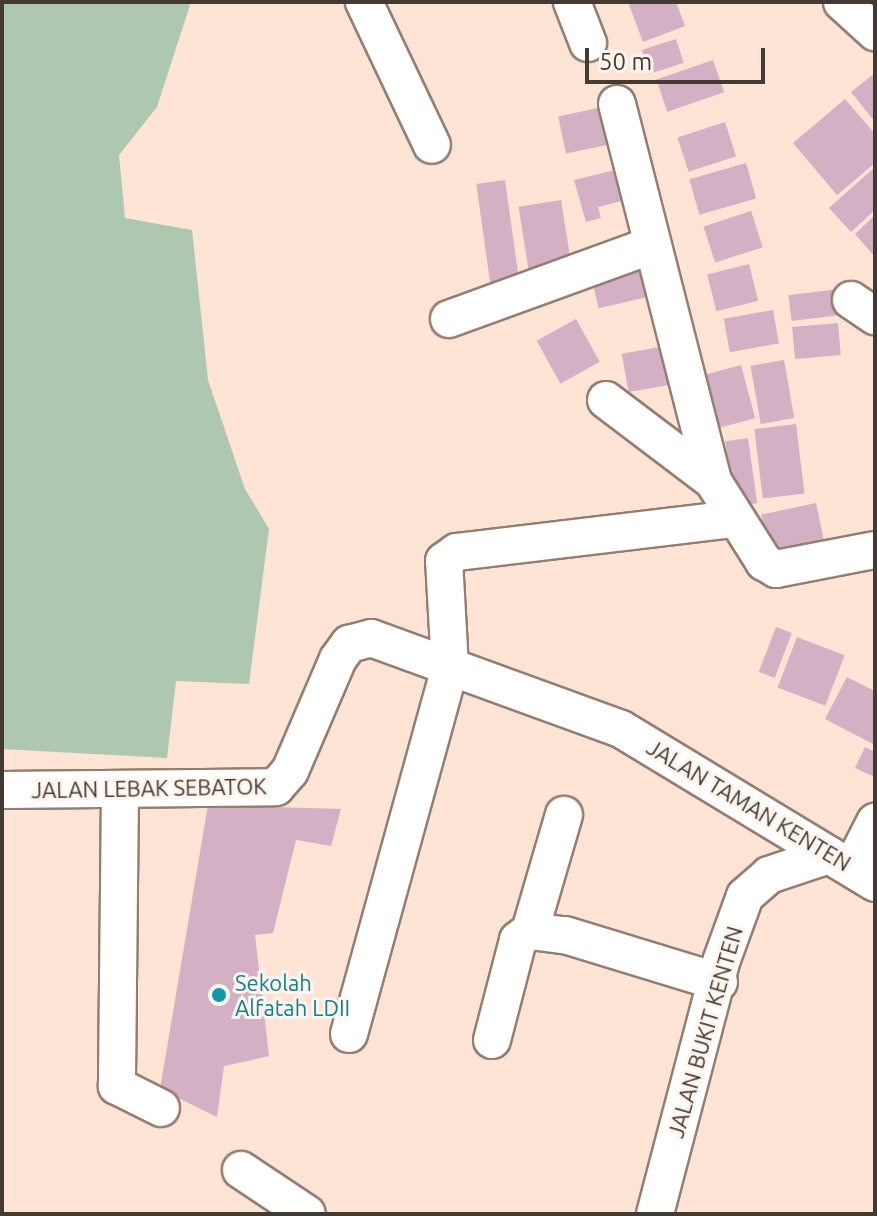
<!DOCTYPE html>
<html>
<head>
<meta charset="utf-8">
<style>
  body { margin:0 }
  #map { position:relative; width:877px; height:1216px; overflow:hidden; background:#fde4d5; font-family:Ubuntu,sans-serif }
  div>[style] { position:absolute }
  .green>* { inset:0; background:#aec7b0 }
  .building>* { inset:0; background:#d3b0c4; transform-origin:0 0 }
  .roads { filter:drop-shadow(2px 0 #947e71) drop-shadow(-2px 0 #947e71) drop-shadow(0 2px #947e71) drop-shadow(0 -2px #947e71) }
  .minor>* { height:36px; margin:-18px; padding:0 18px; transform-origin:18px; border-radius:18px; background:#fff }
  .dots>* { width:22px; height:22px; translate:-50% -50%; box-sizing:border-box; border:4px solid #fff5ef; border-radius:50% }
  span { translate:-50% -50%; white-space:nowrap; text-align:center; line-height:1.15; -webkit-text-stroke:6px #fff5ef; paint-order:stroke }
  .street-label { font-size:22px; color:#443a34 }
  .culture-label { font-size:22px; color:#0d838f }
  .left { translate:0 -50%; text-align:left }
  .frame { position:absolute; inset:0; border:4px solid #443a34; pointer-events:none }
  .scale { position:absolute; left:585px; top:48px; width:180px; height:36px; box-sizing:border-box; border:4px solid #443a34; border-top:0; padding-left:10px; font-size:24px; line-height:28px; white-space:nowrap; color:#443a34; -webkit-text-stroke:6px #fff5ef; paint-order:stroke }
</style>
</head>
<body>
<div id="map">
  <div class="green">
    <div style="clip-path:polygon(2px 2px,191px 2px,157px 107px,119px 155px,125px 218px,192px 230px,208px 380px,245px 489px,269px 529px,249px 684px,176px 681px,167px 758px,2px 749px)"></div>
  </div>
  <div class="building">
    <div style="clip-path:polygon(628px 2px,676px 2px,685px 26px,643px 42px)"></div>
    <div style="left:676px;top:39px;width:25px;height:36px;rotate:72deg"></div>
    <div style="left:713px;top:60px;width:34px;height:60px;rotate:71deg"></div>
    <div style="clip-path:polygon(875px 73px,875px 122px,851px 92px)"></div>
    <div style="clip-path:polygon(845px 99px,875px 134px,875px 163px,837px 195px,793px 143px)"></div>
    <div style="left:612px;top:105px;width:38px;height:55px;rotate:78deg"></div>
    <div style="left:725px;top:122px;width:36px;height:50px;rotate:72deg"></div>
    <div style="left:746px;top:163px;width:37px;height:59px;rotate:74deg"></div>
    <div style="clip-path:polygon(875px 167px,875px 210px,851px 232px,829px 208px)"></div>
    <div style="clip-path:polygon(623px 168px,630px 199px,598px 207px,601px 218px,586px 222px,574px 180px)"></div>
    <div style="left:505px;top:180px;width:106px;height:29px;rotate:82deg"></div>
    <div style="left:561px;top:200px;width:70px;height:43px;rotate:81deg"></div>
    <div style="left:751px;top:211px;width:38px;height:50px;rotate:72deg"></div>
    <div style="clip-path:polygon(875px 215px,875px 257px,855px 234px)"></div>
    <div style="left:749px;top:264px;width:38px;height:43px;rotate:76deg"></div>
    <div style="left:640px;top:270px;width:28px;height:49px;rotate:77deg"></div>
    <div style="left:839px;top:289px;width:26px;height:51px;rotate:83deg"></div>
    <div style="left:773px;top:310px;width:34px;height:50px;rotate:80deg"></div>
    <div style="left:576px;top:319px;width:49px;height:45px;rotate:61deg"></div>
    <div style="left:838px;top:323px;width:32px;height:46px;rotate:85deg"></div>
    <div style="left:671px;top:345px;width:39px;height:50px;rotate:80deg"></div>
    <div style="left:784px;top:360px;width:59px;height:34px;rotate:80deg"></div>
    <div style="left:741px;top:365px;width:55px;height:47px;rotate:75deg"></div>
    <div style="left:796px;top:424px;width:70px;height:42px;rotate:83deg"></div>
    <div style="left:748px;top:438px;width:66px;height:23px;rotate:82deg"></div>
    <div style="left:816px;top:503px;width:50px;height:56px;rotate:78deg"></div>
    <div style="left:776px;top:627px;width:17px;height:48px;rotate:21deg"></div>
    <div style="left:797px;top:637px;width:51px;height:54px;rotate:21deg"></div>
    <div style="clip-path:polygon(847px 677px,875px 691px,875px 745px,825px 719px)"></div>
    <div style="clip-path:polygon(865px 747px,875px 752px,875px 777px,855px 768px)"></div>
    <div style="clip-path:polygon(208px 805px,341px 809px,331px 846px,296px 840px,273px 933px,255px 935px,269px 1056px,224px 1066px,217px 1117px,160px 1089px)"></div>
  </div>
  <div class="roads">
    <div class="minor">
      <div style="left:364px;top:2px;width:158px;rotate:64.6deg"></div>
      <div style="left:572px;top:2px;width:44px;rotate:68.7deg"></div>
      <div style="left:842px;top:2px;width:45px;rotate:42.3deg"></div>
      <div style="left:617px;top:104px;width:389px;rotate:75.7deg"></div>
      <div style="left:851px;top:300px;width:29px;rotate:34deg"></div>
      <div style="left:449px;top:319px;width:216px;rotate:-20deg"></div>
      <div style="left:606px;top:400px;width:134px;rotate:37.1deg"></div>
      <div style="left:713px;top:481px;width:96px;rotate:57.8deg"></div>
      <div style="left:764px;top:562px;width:14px;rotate:30deg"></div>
      <div style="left:776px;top:569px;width:101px;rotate:-10.9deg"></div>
      <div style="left:2px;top:790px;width:274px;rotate:-0.6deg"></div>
      <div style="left:276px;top:787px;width:21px;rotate:-49deg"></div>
      <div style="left:290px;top:771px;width:122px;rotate:-66.8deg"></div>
      <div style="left:338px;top:659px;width:19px;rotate:-54deg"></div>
      <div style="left:349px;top:644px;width:23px;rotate:-15deg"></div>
      <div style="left:371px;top:638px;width:266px;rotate:20deg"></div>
      <div style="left:621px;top:729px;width:297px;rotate:31.2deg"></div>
      <div style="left:120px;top:791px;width:295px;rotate:90.6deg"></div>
      <div style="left:117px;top:1086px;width:49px;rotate:26.6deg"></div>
      <div style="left:852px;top:867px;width:51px;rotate:-62.9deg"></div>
      <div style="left:530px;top:931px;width:121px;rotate:-73.7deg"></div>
      <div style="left:349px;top:1034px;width:381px;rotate:-74.6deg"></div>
      <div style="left:450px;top:667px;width:106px;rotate:-93.2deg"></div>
      <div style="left:444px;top:561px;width:16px;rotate:-35deg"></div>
      <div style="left:457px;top:552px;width:280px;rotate:-6.8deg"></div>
      <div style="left:492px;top:1040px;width:103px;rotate:-75.4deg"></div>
      <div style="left:518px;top:940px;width:15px;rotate:-37deg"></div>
      <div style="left:530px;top:931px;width:35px;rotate:7deg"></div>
      <div style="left:565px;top:935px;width:161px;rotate:17deg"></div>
      <div style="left:241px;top:1170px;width:79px;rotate:33.7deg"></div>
      <div style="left:655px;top:1214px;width:260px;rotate:-75.3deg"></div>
      <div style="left:721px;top:962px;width:70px;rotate:-70deg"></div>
      <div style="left:745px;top:896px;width:32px;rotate:-41deg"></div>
      <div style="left:769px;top:875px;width:63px;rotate:-18.4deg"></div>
    </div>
  </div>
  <div class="dots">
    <div style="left:219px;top:995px;background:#0f9aa8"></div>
  </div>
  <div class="street-label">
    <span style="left:149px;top:788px;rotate:-1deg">JALAN LEBAK SEBATOK</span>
    <span style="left:749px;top:805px;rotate:31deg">JALAN TAMAN KENTEN</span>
    <span style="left:705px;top:1032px;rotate:-74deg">JALAN BUKIT KENTEN</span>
  </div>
  <div class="culture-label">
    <span class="left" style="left:235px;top:995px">Sekolah<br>Alfatah LDII</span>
  </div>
  <div class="frame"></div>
  <div class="scale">50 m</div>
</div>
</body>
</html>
